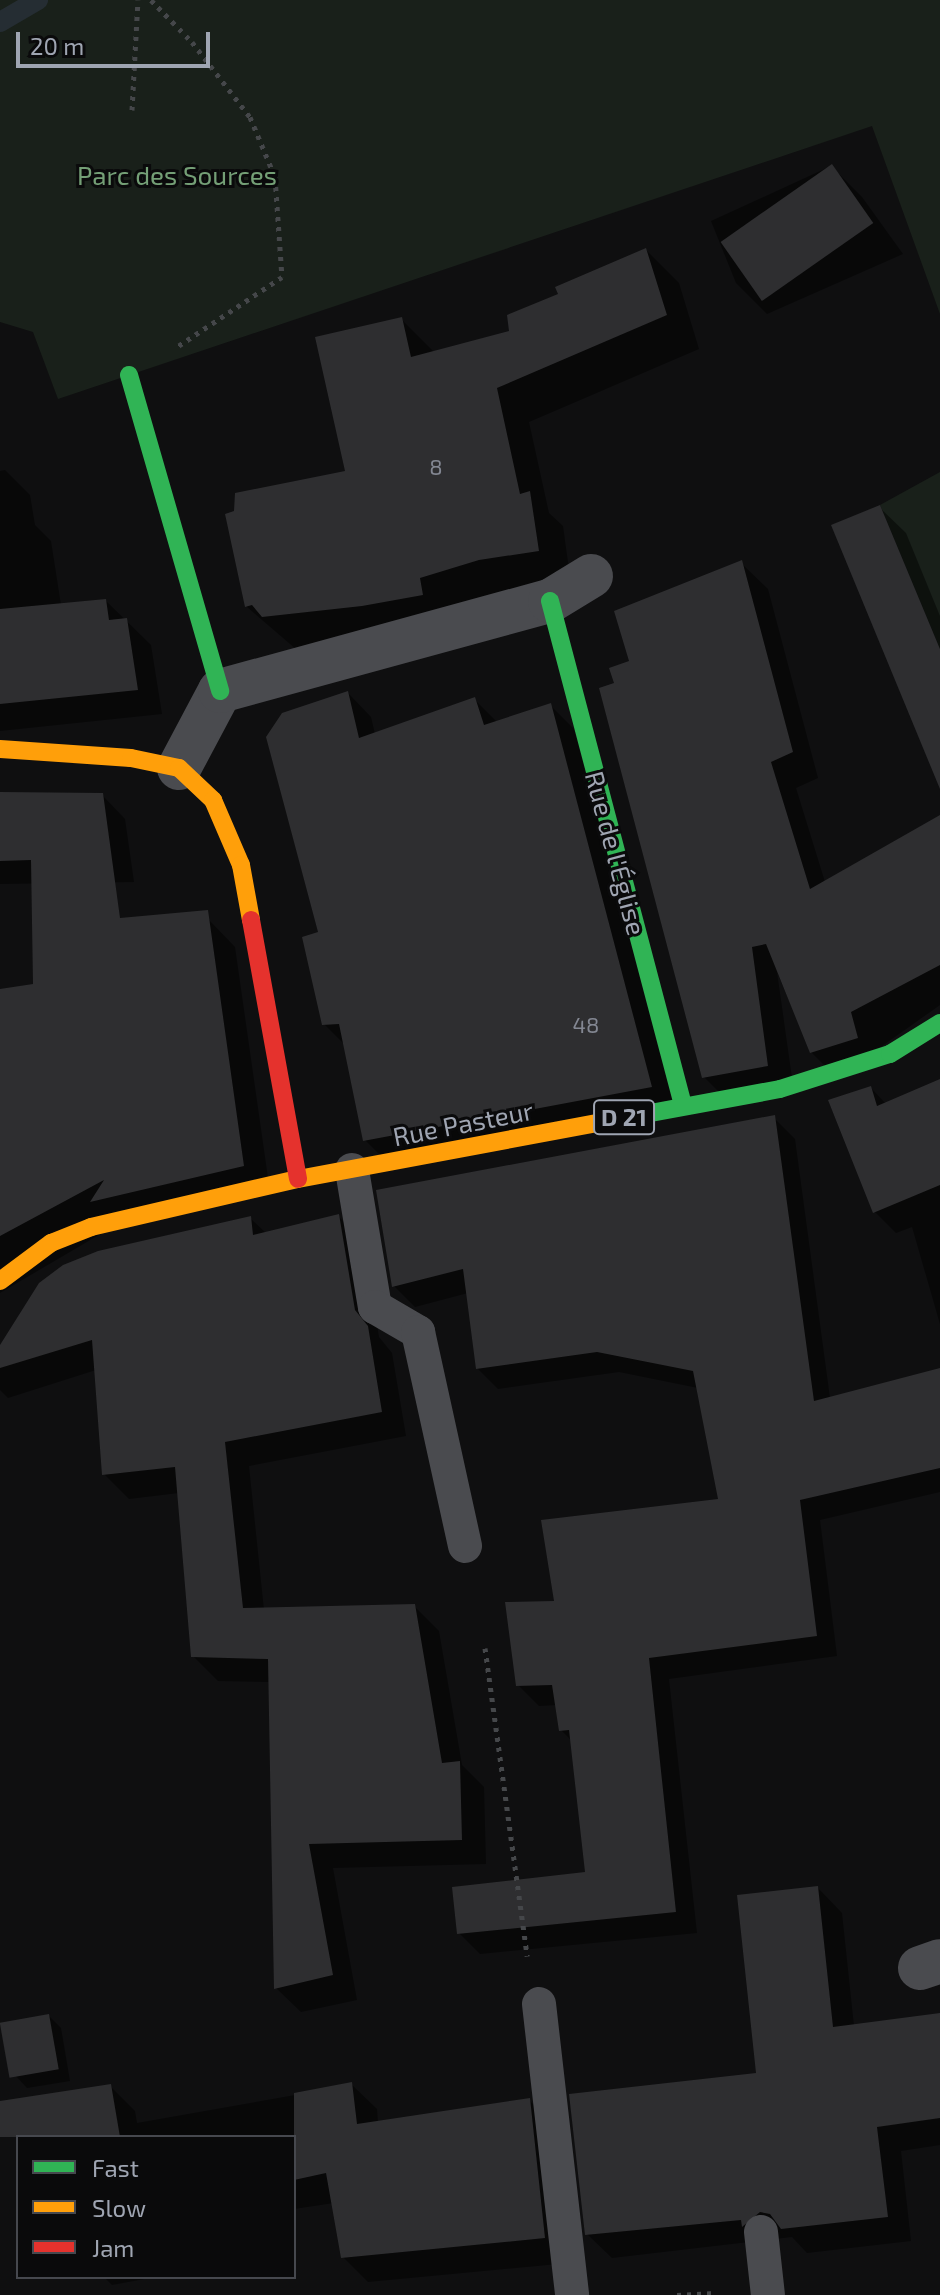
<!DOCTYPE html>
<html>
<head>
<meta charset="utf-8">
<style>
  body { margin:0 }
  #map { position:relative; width:940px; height:2295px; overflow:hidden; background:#0f0f10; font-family:"Exo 2",sans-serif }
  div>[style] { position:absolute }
  .green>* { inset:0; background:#19201a }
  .shadow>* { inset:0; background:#0007 }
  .stream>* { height:20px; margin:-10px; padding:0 10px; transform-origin:10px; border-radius:10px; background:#252d33 }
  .building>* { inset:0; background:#2e2e30; transform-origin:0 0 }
  .path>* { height:5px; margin-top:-2.5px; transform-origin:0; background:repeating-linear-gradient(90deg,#45474a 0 4px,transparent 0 10px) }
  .lane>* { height:34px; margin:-17px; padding:0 17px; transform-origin:17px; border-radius:17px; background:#4a4b4f }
  .street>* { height:44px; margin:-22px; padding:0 22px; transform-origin:22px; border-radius:22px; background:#4a4b4f }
  .fast>* { height:18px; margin:-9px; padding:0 9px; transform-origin:9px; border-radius:9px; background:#30b455 }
  .slow>* { height:18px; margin:-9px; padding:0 9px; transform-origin:9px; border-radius:9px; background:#ff9f0a }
  .jam>* { height:18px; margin:-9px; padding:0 9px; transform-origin:9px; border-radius:9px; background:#e5322d }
  span { translate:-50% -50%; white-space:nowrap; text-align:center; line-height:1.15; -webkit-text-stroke:6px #0a0a0b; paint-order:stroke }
  .number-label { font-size:22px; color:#838792 }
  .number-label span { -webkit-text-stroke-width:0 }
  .shield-label span { padding:2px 6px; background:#0a0a0b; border:2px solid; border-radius:6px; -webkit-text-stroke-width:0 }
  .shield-label { font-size:24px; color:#9fa5b2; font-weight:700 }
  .park-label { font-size:26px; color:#749f76 }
  .street-label { font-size:26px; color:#9fa5b2 }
  .legend { position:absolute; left:16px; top:2135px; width:280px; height:144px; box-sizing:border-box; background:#0a0a0b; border:2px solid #46484e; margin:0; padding:10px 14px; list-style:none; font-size:24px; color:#9fa5b2 }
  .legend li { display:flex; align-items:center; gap:16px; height:40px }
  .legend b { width:40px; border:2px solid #46484e }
  .scale { position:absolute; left:16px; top:32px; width:194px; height:36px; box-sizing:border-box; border:4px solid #9fa5b2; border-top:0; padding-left:10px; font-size:24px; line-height:28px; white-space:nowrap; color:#9fa5b2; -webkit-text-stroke:6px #0a0a0b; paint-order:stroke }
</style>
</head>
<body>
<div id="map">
  <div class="green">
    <div style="clip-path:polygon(0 0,940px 0,940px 314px,872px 126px,58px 399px,33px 332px,0 322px)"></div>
    <div style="clip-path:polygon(940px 472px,940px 649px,880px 505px)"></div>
  </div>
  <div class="shadow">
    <div style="clip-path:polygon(831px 166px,862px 197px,903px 254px,767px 314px,736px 283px,711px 221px)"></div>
    <div style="clip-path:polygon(646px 250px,679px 283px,699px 349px,529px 422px,549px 513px,563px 526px,571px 584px,297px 650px,246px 606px,348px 472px,401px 319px,435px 353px,511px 332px,561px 295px)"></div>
    <div style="clip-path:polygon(5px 470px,30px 495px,35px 525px,51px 541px,61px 605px,106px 601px,151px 645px,162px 714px,0 731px,0 471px)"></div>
    <div style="clip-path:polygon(879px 507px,906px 533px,940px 616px,940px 787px,834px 526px)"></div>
    <div style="clip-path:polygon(741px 563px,768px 589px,818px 778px,796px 788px,825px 882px,940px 817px,940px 1005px,837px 1078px,811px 1052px,777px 972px,794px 1092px,730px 1103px,704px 1077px,616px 685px,631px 663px)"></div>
    <div style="clip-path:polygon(348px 693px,371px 717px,375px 734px,474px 699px,497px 722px,551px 706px,574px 729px,675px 1111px,389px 1164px,365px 1140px,346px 1046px,324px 1024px,320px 934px)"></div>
    <div style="clip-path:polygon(0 794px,102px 795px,125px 819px,134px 882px,0 884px)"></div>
    <div style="clip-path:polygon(209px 920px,235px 947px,270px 1192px,109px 1229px,0 1293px,0 991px,35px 985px)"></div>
    <div style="clip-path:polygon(871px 1088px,886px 1104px,940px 1089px,940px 1324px,912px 1227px,896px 1233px,875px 1212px,831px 1101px)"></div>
    <div style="clip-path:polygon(774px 1118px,795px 1139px,830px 1398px,940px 1370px,940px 1492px,820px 1520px,837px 1656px,669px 1679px,697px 1933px,480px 1954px,459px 1933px,587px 1874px,573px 1742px,561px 1730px,557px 1705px,539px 1706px,518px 1685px,720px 1500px,698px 1388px,619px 1372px,498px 1389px,477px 1368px,468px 1293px,415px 1307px,394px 1286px)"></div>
    <div style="clip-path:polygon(339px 1217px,363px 1241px,379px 1337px,392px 1353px,406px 1436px,249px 1466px,264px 1610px,414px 1606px,439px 1631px,462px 1765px,484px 1787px,486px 1864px,333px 1868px,357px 2000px,301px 2012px,276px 1988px,270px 1682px,218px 1681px,193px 1656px,179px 1493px,129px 1499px,104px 1474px,96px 1370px,8px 1398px,0 1390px,0 1348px,250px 1218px,267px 1234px)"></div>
    <div style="clip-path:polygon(818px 1888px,842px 1913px,854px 2026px,940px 2015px,940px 2145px,901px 2151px,911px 2241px,807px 2253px,792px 2237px,612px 2258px,587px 2234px,758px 2075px)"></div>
    <div style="clip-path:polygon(49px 2016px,61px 2028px,70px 2081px,27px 2088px,15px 2075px,0 2025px)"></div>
    <div style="clip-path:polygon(352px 2085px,377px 2109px,378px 2123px,529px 2100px,554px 2125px,569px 2263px,368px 2282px,343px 2257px,334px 2203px,294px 2209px,294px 2137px,65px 2137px,110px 2086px,135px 2111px,137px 2123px)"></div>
    <div style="clip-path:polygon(104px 2277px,155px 2277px,112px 2285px)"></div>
  </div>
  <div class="stream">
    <div style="left:0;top:22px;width:44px;rotate:-30.1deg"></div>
  </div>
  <div class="building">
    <div style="left:832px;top:164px;width:72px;height:136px;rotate:55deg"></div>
    <div style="clip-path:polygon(646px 248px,667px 315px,497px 388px,520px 494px,530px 491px,539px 551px,479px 560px,420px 578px,423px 595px,362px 606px,262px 617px,252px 605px,245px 607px,225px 514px,234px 511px,235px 493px,345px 471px,315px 337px,402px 317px,411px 357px,509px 331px,507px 315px,558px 294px,555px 287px)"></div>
    <div style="clip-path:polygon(880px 505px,940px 649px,940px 789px,831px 525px)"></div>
    <div style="clip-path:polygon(742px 560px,793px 752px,771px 762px,810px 889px,940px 815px,940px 965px,851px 1012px,858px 1038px,810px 1053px,766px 944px,752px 947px,768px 1066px,702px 1078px,599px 688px,614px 683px,609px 668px,629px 661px,614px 611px)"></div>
    <div style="clip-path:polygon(106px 599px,109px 620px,127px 618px,138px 690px,0 704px,0 609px)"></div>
    <div style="clip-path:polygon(348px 691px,359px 738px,475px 697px,484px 725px,551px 703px,652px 1087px,363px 1141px,339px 1024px,322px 1025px,302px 937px,318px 932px,266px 737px,282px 713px)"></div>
    <div style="clip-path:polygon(0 792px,103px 793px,120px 918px,208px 910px,244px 1166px,90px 1202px,104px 1180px,0 1236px,0 989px,33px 984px,31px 860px,0 861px)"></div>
    <div style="clip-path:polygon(940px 1079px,940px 1185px,873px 1213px,828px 1100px,871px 1086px,877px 1106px)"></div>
    <div style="clip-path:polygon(775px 1115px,814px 1401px,940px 1368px,940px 1468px,800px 1500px,817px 1636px,649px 1658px,676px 1912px,457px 1934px,452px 1887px,585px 1872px,569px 1730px,559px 1731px,552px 1685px,516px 1686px,505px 1602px,554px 1601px,541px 1520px,718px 1499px,693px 1371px,597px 1352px,476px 1369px,463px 1269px,392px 1287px,376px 1190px)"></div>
    <div style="clip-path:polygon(339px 1214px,355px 1310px,368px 1326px,382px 1412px,225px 1442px,243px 1608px,415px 1604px,442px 1763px,460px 1761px,462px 1840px,309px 1844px,333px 1975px,274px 1989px,268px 1659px,191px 1657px,175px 1467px,102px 1475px,92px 1340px,0 1368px,0 1345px,39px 1283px,63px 1265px,98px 1251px,251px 1216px,253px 1235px)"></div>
    <div style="clip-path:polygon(818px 1886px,833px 2027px,940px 2013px,940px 2118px,877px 2127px,888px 2217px,781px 2229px,770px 2214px,760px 2212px,742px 2227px,741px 2220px,585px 2235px,569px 2094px,756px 2073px,737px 1895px)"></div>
    <div style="left:49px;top:2014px;width:56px;height:50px;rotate:80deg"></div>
    <div style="clip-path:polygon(352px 2082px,357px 2124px,530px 2098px,545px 2238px,341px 2258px,326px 2173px,294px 2180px,294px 2093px)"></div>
    <div style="clip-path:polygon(111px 2084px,120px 2137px,0 2137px,0 2101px)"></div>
  </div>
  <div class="path">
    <div style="left:151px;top:0;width:59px;rotate:45.7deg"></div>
    <div style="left:192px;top:42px;width:95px;rotate:52.3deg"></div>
    <div style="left:250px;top:117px;width:65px;rotate:67.4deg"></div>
    <div style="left:275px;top:177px;width:100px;rotate:86deg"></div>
    <div style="left:282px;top:277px;width:128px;rotate:146.4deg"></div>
    <div style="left:132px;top:110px;width:110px;rotate:-86.9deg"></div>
    <div style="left:485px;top:1648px;width:311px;rotate:82.2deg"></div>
    <div style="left:677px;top:2295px;width:38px;rotate:-3deg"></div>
  </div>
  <div class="lane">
    <div style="left:352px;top:1170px;width:139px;rotate:80.5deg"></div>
    <div style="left:375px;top:1307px;width:50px;rotate:30.2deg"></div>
    <div style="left:418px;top:1332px;width:219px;rotate:77.6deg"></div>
    <div style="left:539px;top:2004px;width:293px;rotate:83.5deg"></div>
    <div style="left:761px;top:2232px;width:63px;rotate:83.7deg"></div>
  </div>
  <div class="street">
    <div style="left:179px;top:768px;width:87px;rotate:-62deg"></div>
    <div style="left:220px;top:691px;width:342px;rotate:-15.3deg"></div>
    <div style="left:550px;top:601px;width:48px;rotate:-31.4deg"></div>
    <div style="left:920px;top:1968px;width:21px;rotate:-19deg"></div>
  </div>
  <div class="fast">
    <div style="left:129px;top:375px;width:329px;rotate:73.9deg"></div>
    <div style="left:550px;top:601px;width:521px;rotate:75.22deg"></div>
    <div style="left:602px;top:1122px;width:181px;rotate:-10.5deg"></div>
    <div style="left:780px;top:1089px;width:115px;rotate:-17.7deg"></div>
    <div style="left:890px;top:1054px;width:59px;rotate:-31.8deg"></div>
  </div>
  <div class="slow">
    <div style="left:0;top:749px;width:131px;rotate:3.9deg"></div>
    <div style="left:131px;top:758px;width:49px;rotate:11.8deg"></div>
    <div style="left:179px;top:768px;width:47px;rotate:43.3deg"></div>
    <div style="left:213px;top:800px;width:71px;rotate:66.7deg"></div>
    <div style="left:241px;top:865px;width:56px;rotate:79.7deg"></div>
    <div style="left:0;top:1281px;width:64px;rotate:-36.7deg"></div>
    <div style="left:51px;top:1243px;width:43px;rotate:-21.8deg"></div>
    <div style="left:91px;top:1227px;width:212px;rotate:-13.1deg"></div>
    <div style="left:298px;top:1179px;width:309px;rotate:-10.6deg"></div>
  </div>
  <div class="jam">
    <div style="left:251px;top:920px;width:263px;rotate:79.7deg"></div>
  </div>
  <div class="number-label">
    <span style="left:436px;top:467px">8</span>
    <span style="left:586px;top:1025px">48</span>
  </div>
  <div class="shield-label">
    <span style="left:624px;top:1117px">D 21</span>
  </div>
  <div class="park-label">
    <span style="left:177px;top:175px">Parc des Sources</span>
  </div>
  <div class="street-label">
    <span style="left:616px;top:853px;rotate:75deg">Rue de l'Église</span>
    <span style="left:463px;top:1123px;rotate:-11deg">Rue Pasteur</span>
  </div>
  <ul class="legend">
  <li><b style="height:10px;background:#30b455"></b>Fast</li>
  <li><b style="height:10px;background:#ff9f0a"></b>Slow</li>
  <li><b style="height:10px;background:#e5322d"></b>Jam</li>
  </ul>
  <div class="scale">20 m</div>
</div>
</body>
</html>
